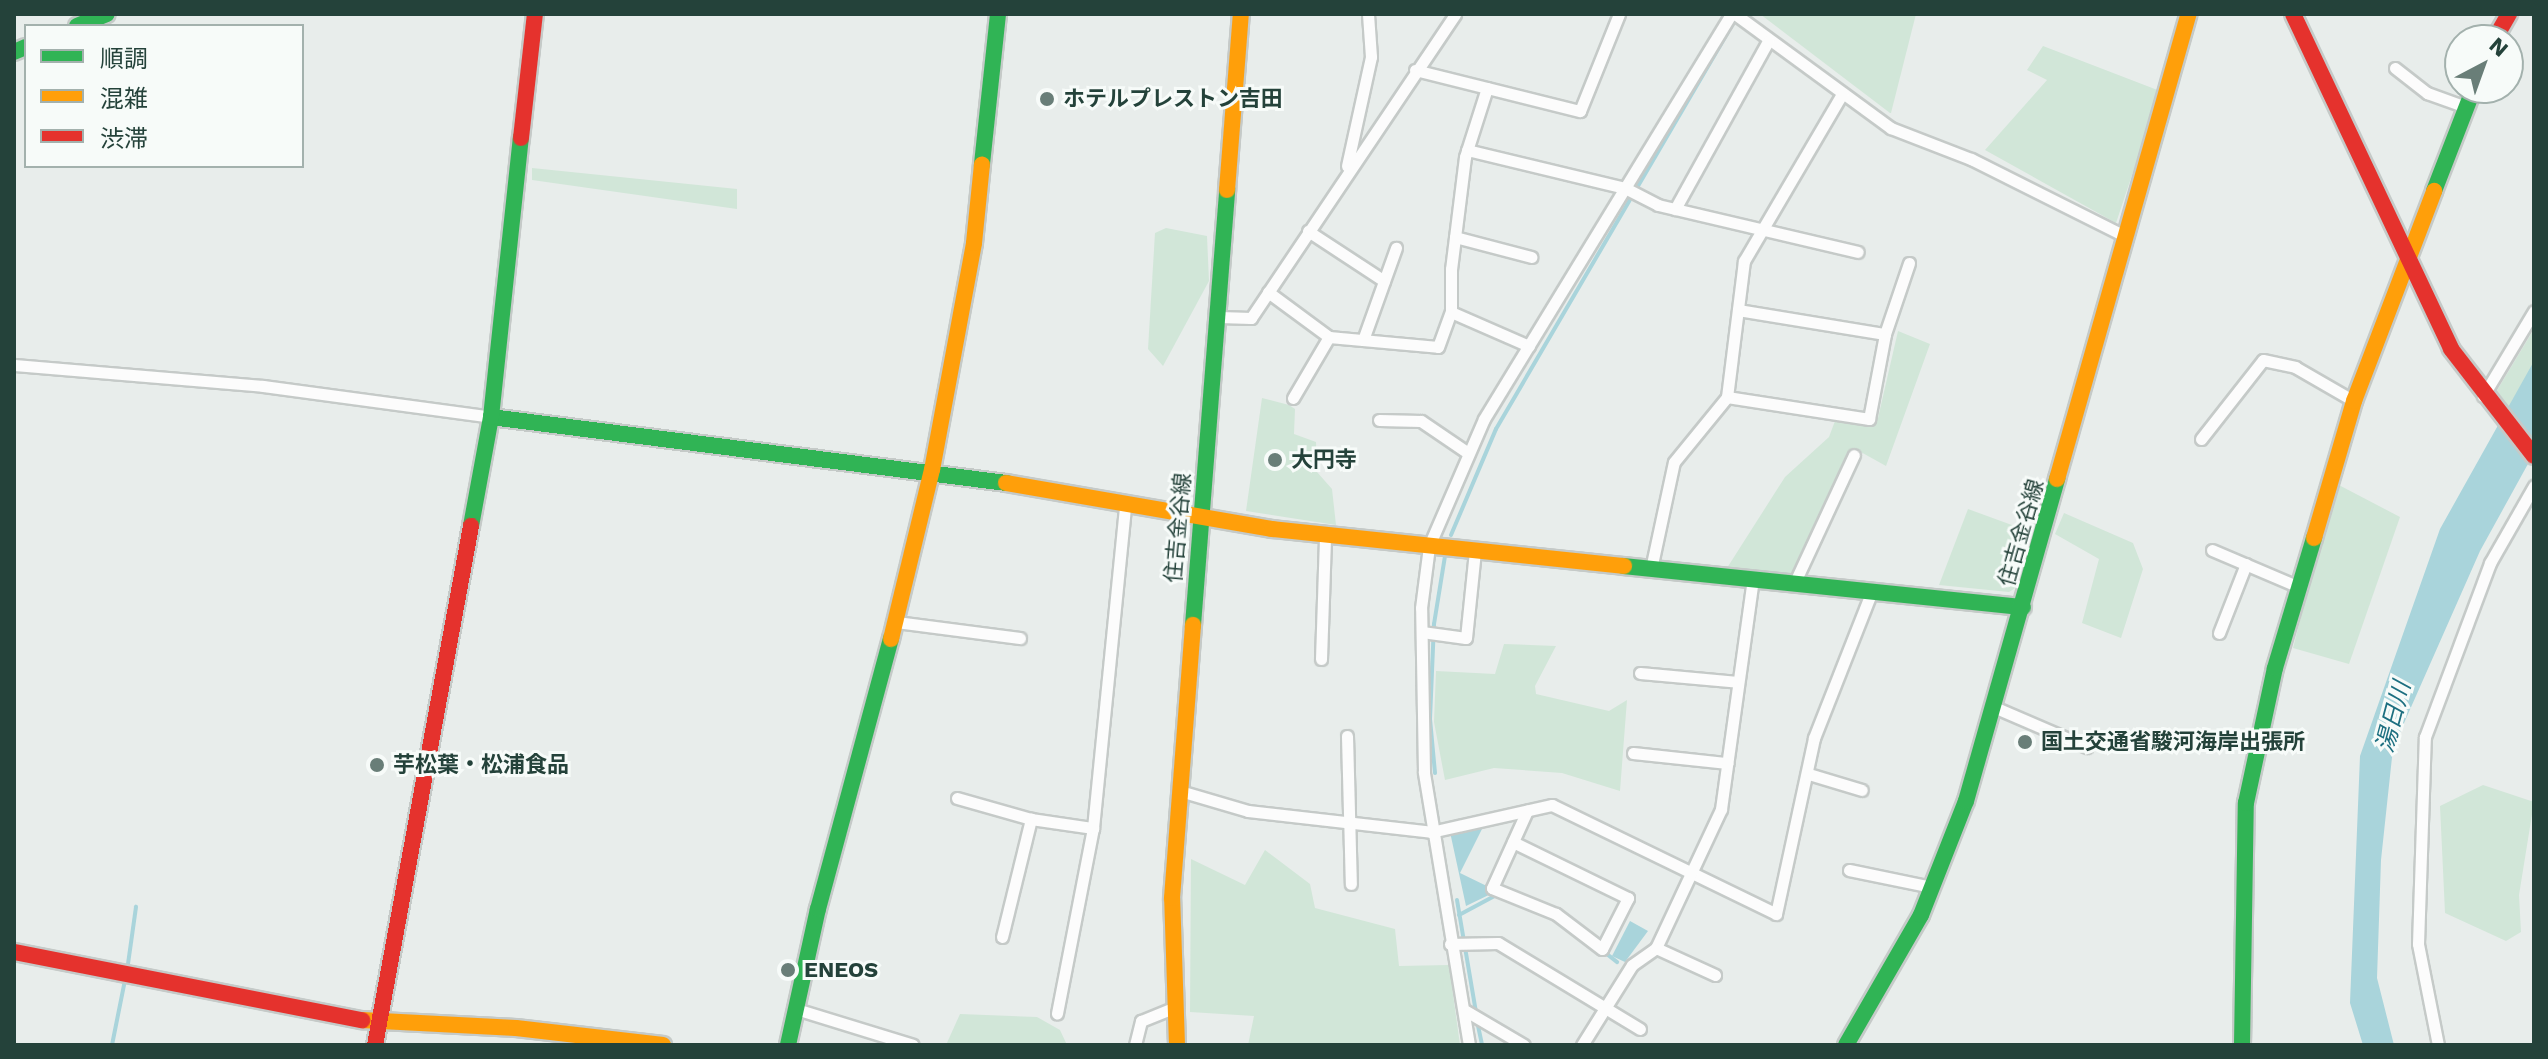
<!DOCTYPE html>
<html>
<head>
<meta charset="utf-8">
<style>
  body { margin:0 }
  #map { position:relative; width:2548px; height:1059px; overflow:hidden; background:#e8edeb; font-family:"Work Sans","Noto Sans JP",sans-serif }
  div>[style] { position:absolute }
  .green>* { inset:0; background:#d1e6d8 }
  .water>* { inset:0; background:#a9d4db }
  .stream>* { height:4px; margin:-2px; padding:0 2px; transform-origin:2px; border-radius:2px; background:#a9d4db }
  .roads { filter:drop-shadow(2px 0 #c5cac8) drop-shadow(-2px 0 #c5cac8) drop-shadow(0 2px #c5cac8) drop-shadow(0 -2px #c5cac8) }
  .street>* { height:11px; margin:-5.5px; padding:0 5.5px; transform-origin:5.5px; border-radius:5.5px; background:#fcfcfc }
  .fast>* { height:16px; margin:-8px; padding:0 8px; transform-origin:8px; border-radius:8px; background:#30b455 }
  .slow>* { height:16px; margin:-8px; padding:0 8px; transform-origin:8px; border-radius:8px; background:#ff9f0a }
  .jam>* { height:16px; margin:-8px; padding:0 8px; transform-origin:8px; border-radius:8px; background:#e5322d }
  .dots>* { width:22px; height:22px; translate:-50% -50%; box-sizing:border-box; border:4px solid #f7fbf9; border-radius:50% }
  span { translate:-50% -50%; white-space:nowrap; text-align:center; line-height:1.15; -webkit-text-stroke:6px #f7fbf9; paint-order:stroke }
  .poi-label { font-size:22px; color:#24423a; font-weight:700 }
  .left { translate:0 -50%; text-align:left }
  .street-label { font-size:22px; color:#24423a }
  .water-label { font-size:24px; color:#1c6f80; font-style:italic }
  .frame { position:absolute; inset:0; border:16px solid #24423a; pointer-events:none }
  .legend { position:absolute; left:24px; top:24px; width:280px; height:144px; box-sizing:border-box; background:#f7fbf9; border:2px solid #a3b1ad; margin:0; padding:10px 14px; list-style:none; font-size:24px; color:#24423a }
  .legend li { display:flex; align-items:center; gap:16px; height:40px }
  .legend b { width:40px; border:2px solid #a3b1ad }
  .north { position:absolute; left:2444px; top:24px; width:80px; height:80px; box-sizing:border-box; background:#f7fbf9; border:2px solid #a3b1ad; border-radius:50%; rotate:41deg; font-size:22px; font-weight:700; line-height:32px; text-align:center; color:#24423a }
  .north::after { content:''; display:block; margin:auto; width:28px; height:36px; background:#697e78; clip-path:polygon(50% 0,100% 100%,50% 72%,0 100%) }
</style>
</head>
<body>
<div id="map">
  <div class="green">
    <div style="clip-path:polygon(1760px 14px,1916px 14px,1891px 113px,1890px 113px)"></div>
    <div style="clip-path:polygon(2043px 46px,2160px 91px,2116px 223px,1985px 150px,2047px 80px,2027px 70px)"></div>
    <div style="clip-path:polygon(532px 168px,737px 189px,737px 209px,532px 180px)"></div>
    <div style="clip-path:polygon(1166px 228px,1207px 236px,1209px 281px,1163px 366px,1148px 349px,1155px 233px)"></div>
    <div style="clip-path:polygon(2534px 329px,2534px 438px,2496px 392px)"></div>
    <div style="clip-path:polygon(1898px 331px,1930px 344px,1886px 466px,1859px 451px,1790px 577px,1727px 568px,1785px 477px,1829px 437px,1835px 421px,1878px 418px)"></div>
    <div style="clip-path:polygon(1262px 398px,1289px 405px,1295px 409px,1294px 434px,1316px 442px,1317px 472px,1332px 489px,1336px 525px,1246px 511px)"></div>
    <div style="clip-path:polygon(2335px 483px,2400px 517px,2349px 664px,2293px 648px)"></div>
    <div style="clip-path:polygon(1968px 509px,2031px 532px,2017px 587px,2009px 592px,1939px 585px)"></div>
    <div style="clip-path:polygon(2064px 513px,2133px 543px,2143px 569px,2121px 638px,2082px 623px,2099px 559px,2055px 534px)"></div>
    <div style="clip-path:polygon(1504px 644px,1556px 646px,1535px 686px,1536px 694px,1609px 711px,1627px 700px,1620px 791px,1562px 773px,1494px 768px,1445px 780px,1434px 722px,1436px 671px,1495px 674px)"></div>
    <div style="clip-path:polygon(2483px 785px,2534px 802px,2519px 895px,2521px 932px,2506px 941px,2445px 913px,2440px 806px)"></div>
    <div style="clip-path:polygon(1265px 850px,1310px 884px,1315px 908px,1395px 929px,1399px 966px,1449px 965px,1460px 1045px,1248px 1045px,1254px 1016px,1190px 1012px,1191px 859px,1245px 885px)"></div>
    <div style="clip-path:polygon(960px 1014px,1037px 1017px,1060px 1030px,1067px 1045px,946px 1045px)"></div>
  </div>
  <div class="water">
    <div style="clip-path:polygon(2534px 361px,2534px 453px,2480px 551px,2393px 748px,2381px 860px,2377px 978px,2394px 1045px,2363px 1045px,2350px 1003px,2360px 756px,2440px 529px)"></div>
    <div style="clip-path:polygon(1484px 825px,1460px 873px,1497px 891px,1466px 906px,1450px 832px)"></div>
    <div style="clip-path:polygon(1630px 921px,1648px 931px,1625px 962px,1612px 956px)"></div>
  </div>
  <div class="stream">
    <div style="left:1451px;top:535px;width:115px;rotate:-67deg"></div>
    <div style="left:1496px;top:429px;width:475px;rotate:-59.7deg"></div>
    <div style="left:1435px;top:773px;width:54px;rotate:-95.3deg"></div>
    <div style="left:1430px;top:719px;width:95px;rotate:-87.6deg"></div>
    <div style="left:1434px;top:624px;width:69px;rotate:-80.8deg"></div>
    <div style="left:1457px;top:900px;width:114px;rotate:80.4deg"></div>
    <div style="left:1459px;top:915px;width:44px;rotate:-28.3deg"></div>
    <div style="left:1603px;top:951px;width:18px;rotate:38deg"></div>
    <div style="left:127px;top:971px;width:65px;rotate:-82deg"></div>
    <div style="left:1477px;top:1021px;width:25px;rotate:78deg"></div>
    <div style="left:112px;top:1045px;width:66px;rotate:-78.7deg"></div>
  </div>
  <div class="roads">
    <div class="street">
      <div style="left:1735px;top:14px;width:193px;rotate:36.2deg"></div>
      <div style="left:1891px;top:128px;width:86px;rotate:21.2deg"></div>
      <div style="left:1971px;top:159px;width:174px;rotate:26.6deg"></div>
      <div style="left:2395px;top:68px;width:41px;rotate:38deg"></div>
      <div style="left:2427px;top:93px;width:41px;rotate:19.7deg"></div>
      <div style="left:1415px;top:70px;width:170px;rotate:14deg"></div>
      <div style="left:1580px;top:111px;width:105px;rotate:-68.1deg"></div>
      <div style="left:1487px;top:88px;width:72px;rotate:107.7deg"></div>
      <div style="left:1465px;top:157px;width:113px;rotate:97.1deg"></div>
      <div style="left:1451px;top:269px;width:43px;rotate:90deg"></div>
      <div style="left:1451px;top:312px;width:85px;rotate:23.6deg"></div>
      <div style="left:1467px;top:150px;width:163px;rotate:13.5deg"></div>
      <div style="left:1625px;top:188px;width:37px;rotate:27deg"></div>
      <div style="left:1658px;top:205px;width:205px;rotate:13.2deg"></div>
      <div style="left:1347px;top:166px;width:112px;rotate:-77.6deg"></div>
      <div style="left:1371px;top:57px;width:43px;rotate:-94deg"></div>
      <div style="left:1675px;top:209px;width:192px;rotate:-61deg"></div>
      <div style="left:1308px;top:231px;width:91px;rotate:33.3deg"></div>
      <div style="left:1455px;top:237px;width:79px;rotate:14.7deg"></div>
      <div style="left:1268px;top:292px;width:76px;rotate:36.4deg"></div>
      <div style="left:1329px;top:337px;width:109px;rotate:5.2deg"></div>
      <div style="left:1438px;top:347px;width:37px;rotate:-70deg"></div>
      <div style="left:1738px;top:310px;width:149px;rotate:9.3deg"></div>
      <div style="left:1219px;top:317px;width:32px;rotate:2deg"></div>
      <div style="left:1251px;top:318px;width:366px;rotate:-56.1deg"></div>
      <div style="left:1363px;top:340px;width:98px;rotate:-70.3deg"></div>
      <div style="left:14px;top:365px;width:250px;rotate:4.8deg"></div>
      <div style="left:263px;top:386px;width:230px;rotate:7.7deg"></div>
      <div style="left:2483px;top:396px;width:99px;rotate:-59deg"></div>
      <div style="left:1727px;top:397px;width:144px;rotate:8.8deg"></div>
      <div style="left:1869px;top:419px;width:86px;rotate:-79.3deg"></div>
      <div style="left:1885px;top:334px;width:75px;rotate:-71.3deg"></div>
      <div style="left:1293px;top:398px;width:71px;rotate:-59.5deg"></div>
      <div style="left:1379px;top:420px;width:42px;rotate:1.4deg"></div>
      <div style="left:1421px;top:421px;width:57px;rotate:34.2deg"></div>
      <div style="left:2201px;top:439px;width:100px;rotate:-51.9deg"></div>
      <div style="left:2263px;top:360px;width:33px;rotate:12deg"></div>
      <div style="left:2295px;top:367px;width:68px;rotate:30deg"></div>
      <div style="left:2212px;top:550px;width:92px;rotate:23deg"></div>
      <div style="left:1651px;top:569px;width:109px;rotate:-77.9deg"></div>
      <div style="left:1674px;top:462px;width:84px;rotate:-50.8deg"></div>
      <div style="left:1727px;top:397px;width:137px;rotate:-82.9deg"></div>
      <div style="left:1744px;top:261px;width:194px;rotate:-59.6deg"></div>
      <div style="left:1794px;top:584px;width:142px;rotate:-65.1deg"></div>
      <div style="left:896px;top:622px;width:125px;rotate:7.4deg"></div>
      <div style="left:1422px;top:632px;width:44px;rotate:7.8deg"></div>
      <div style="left:1466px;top:638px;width:87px;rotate:-84.1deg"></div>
      <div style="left:2219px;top:633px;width:74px;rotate:-68.6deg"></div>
      <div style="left:1321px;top:659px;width:123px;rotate:-88.1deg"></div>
      <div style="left:1640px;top:673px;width:98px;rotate:5.2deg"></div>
      <div style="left:1994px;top:707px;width:101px;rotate:23.3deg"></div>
      <div style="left:1347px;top:736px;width:148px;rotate:88.5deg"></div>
      <div style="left:1633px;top:753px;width:95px;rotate:6.1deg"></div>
      <div style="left:1809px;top:774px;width:55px;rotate:16.8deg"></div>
      <div style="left:1180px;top:791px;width:71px;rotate:16.4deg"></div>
      <div style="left:1248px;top:811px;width:184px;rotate:6.5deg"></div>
      <div style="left:1431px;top:832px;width:124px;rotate:-12.6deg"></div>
      <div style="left:1552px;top:805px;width:249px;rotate:25.9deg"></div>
      <div style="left:1776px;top:914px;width:180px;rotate:-77.8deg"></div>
      <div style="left:1814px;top:738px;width:158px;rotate:-68.5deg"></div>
      <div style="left:957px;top:798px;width:77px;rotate:15.8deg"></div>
      <div style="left:1031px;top:819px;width:63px;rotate:8.3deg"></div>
      <div style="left:1093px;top:828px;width:189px;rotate:101deg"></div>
      <div style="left:1093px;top:828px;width:324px;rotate:-84.3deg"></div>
      <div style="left:1513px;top:842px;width:128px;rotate:26deg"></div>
      <div style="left:1628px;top:898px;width:57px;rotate:117deg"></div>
      <div style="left:1602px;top:949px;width:58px;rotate:-142.7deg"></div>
      <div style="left:1556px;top:914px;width:69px;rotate:-157.9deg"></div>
      <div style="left:1492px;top:888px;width:85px;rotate:-65.6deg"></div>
      <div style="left:1849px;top:870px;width:85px;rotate:11.6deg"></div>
      <div style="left:1002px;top:937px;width:122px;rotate:-76.2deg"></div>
      <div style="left:1450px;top:944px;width:48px;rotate:-1.2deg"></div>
      <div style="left:1498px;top:943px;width:166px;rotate:31.2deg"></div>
      <div style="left:1656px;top:948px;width:65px;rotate:24.6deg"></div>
      <div style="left:796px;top:1009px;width:122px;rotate:17.1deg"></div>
      <div style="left:1466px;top:1011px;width:67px;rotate:30.4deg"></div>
      <div style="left:1135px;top:1045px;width:25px;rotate:-76deg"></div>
      <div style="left:1141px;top:1021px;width:35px;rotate:-22deg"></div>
      <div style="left:1469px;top:1045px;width:277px;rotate:-99.4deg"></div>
      <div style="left:1424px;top:772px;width:164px;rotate:-91deg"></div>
      <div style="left:1421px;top:608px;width:63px;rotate:-82.6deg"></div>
      <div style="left:1429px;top:546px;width:138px;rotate:-66.6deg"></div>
      <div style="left:1484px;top:419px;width:474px;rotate:-58.6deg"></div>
      <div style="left:1582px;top:1045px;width:94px;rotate:-58deg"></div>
      <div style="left:1632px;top:965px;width:29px;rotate:-35deg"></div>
      <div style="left:1656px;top:948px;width:153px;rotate:-64.9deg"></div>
      <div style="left:1721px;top:809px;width:232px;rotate:-82.1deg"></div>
      <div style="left:2438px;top:1045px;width:103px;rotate:-101.2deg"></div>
      <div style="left:2418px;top:944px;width:207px;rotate:-88.1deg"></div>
      <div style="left:2425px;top:737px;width:186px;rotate:-69.5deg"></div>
      <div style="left:2490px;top:563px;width:89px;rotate:-60.3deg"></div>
    </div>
    <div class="fast">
      <div style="left:77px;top:26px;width:32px;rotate:-22deg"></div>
      <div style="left:14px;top:52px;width:13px;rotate:-23deg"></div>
      <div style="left:982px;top:164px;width:151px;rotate:-83.9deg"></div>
      <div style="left:2434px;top:191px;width:110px;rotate:-68.8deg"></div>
      <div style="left:491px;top:417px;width:519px;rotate:7.3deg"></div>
      <div style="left:471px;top:526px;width:111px;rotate:-79.6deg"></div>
      <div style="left:491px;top:417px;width:281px;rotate:-83.9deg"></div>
      <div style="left:1624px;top:566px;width:401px;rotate:5.9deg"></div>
      <div style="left:1193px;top:625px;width:436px;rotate:-85.5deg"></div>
      <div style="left:788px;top:1045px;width:139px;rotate:-77.6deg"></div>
      <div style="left:818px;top:909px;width:280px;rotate:-74.9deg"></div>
      <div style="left:1846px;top:1045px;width:150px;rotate:-60deg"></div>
      <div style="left:1921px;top:915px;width:123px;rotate:-68.5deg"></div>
      <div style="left:1966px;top:801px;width:335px;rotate:-74.2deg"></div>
      <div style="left:2242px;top:1045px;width:242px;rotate:-89.1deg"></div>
      <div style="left:2246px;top:803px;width:138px;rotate:-77.9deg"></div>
      <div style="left:2275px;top:668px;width:136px;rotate:-73.3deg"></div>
    </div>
    <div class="slow">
      <div style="left:1227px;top:190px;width:177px;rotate:-85.5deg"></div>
      <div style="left:2057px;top:479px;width:483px;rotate:-74.2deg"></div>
      <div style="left:1006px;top:483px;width:270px;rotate:9.8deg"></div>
      <div style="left:1272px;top:529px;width:354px;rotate:6deg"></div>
      <div style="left:2314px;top:538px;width:143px;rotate:-73.7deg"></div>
      <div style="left:2354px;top:401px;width:225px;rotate:-69.1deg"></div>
      <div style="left:891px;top:639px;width:174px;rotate:-76.4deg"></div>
      <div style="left:932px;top:470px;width:231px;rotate:-79.5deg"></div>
      <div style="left:974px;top:243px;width:79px;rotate:-84.2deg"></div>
      <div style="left:362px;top:1020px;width:154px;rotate:3deg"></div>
      <div style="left:516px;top:1028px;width:148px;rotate:6.6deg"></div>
      <div style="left:1177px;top:1045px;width:147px;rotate:-91.9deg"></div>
      <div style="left:1172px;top:898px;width:274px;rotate:-85.6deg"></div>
    </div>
    <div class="jam">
      <div style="left:2293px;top:14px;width:370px;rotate:64.7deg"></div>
      <div style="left:2451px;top:349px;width:135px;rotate:52.2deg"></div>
      <div style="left:2494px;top:40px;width:30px;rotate:-60deg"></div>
      <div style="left:521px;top:138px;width:125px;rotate:-83.6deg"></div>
      <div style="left:14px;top:952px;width:355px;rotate:11.1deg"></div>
      <div style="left:375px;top:1045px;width:528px;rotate:-79.52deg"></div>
    </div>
  </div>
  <div class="dots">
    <div style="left:1047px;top:99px;background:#697e78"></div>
    <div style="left:1275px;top:460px;background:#697e78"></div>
    <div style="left:2025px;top:742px;background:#697e78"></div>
    <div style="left:377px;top:765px;background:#697e78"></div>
    <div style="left:788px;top:970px;background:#697e78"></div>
  </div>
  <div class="poi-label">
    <span class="left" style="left:1063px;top:99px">ホテルプレストン吉田</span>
    <span class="left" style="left:1291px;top:460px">大円寺</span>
    <span class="left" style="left:2041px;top:742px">国土交通省駿河海岸出張所</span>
    <span class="left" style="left:393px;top:765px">芋松葉・松浦食品</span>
    <span class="left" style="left:804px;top:970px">ENEOS</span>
  </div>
  <div class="street-label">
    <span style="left:1178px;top:528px;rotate:-85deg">住吉金谷線</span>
    <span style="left:2021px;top:533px;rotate:-74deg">住吉金谷線</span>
  </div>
  <div class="water-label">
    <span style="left:2394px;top:717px;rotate:-75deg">湯日川</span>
  </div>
  <div class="frame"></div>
  <ul class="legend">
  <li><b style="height:10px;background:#30b455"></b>順調</li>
  <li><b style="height:10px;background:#ff9f0a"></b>混雑</li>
  <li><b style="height:10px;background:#e5322d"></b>渋滞</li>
  </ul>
  <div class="north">N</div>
</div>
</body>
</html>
